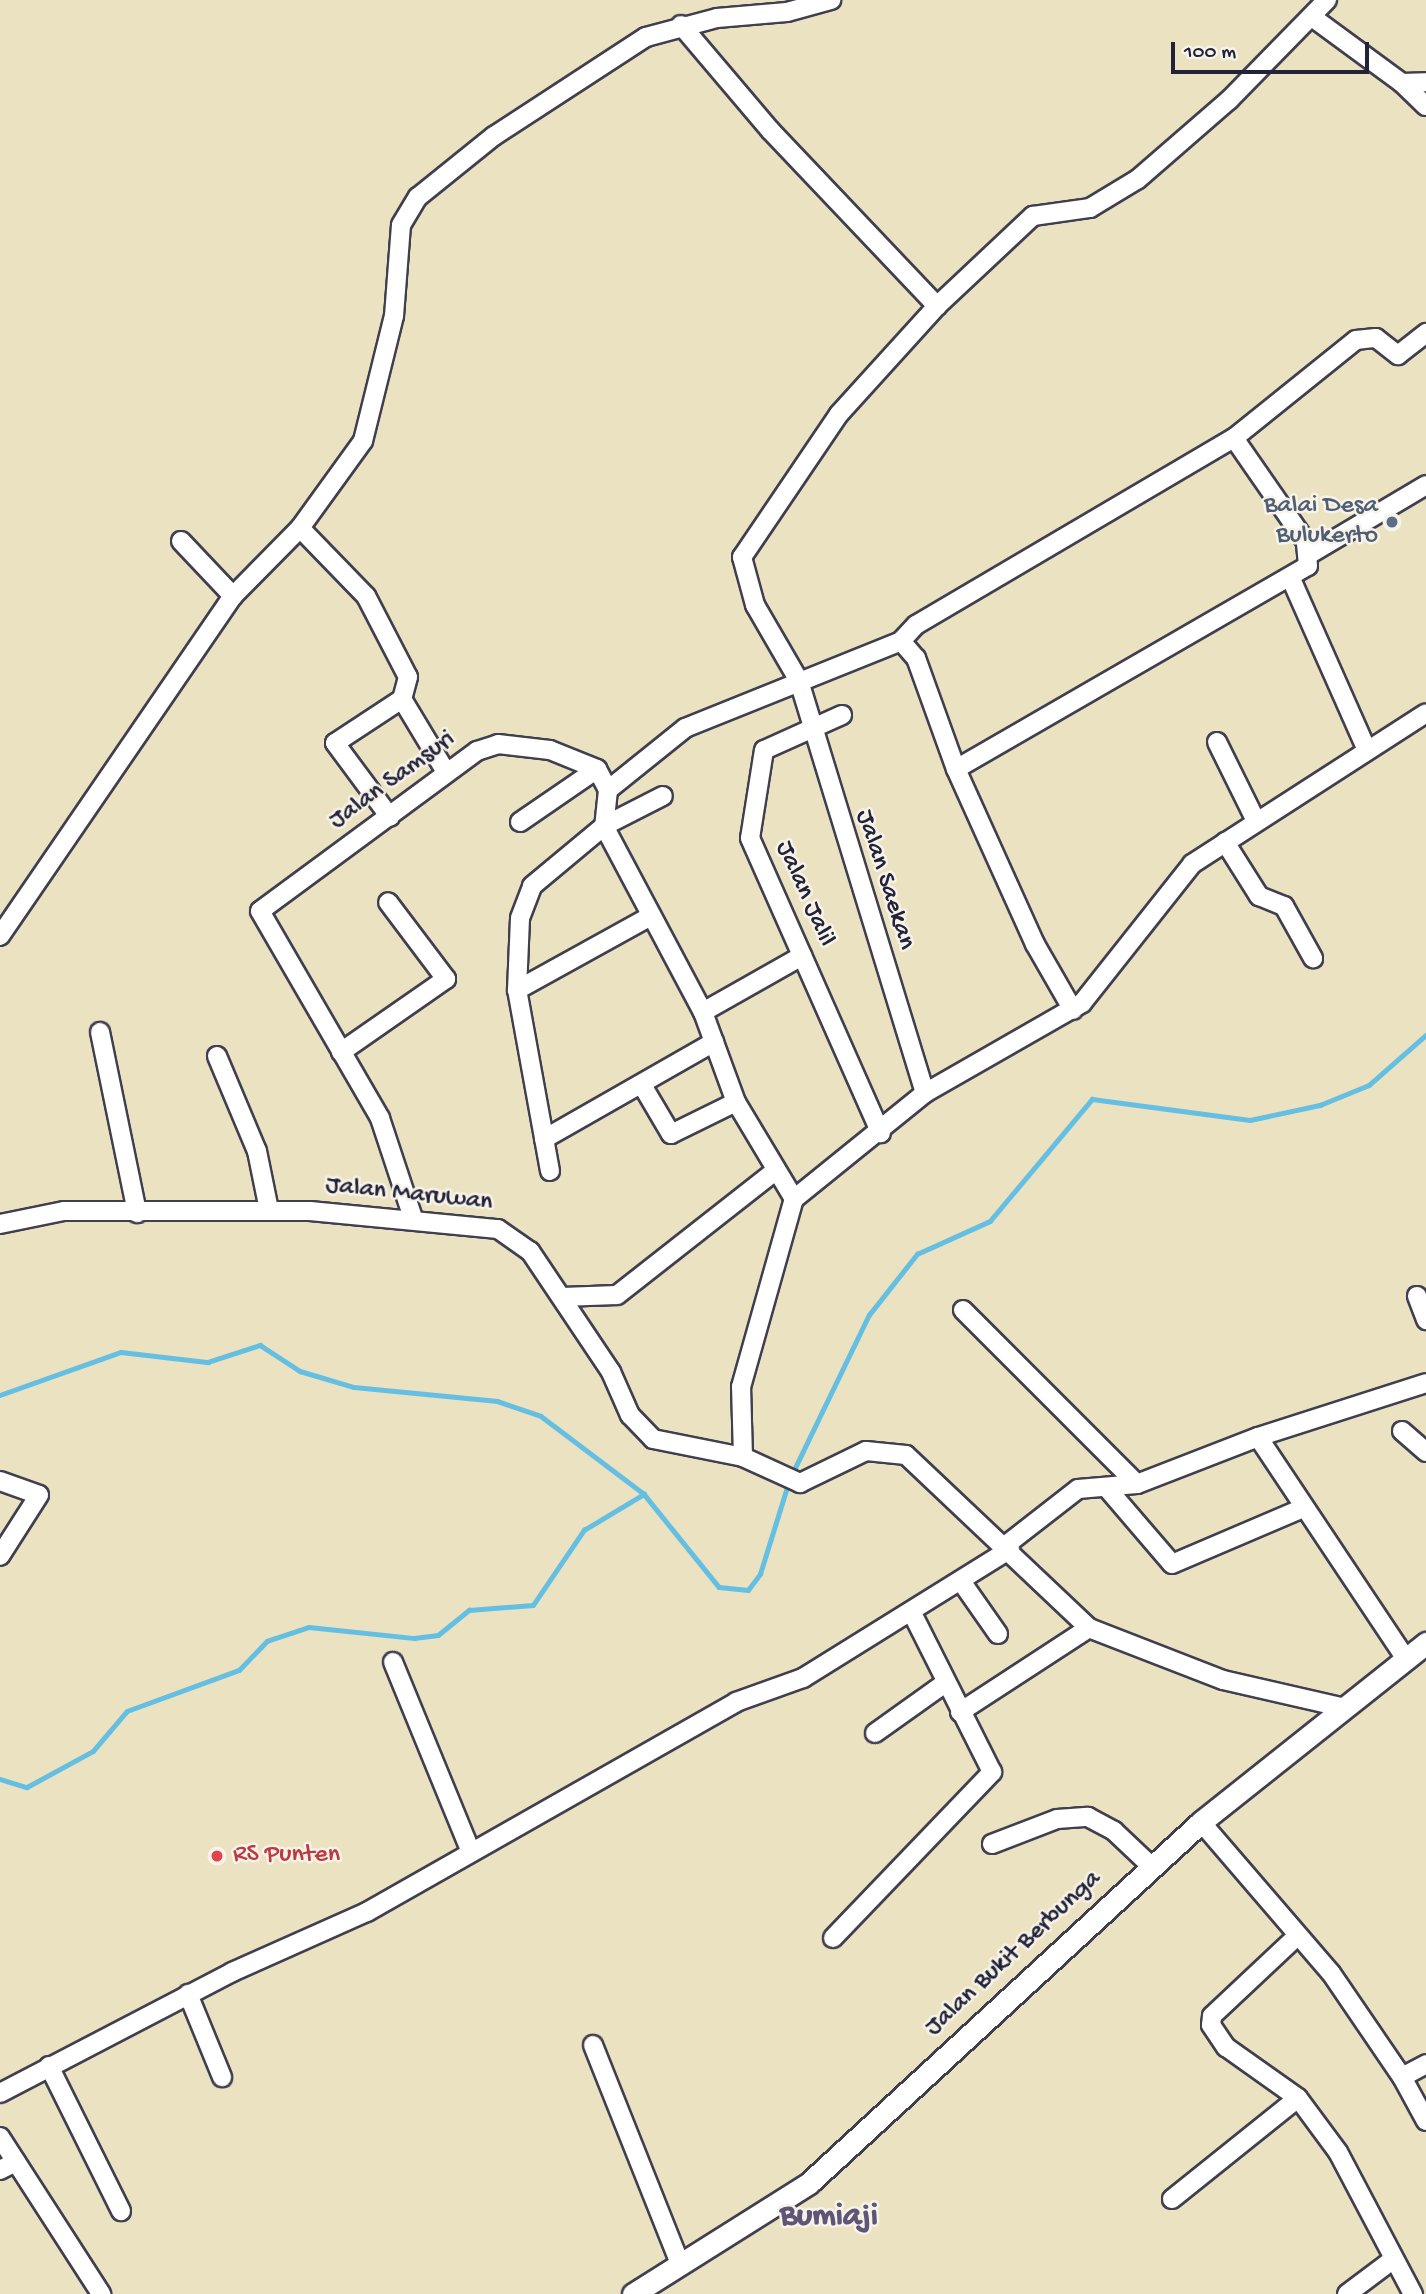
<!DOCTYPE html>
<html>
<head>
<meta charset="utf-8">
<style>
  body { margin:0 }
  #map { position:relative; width:1426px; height:2294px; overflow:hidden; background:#eae2c0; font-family:"Gochi Hand",sans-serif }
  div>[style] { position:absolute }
  .stream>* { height:4.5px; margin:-2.25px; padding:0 2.25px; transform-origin:2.25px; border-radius:2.25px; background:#64bfe2 }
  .roads { filter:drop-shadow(2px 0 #403f4f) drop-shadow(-2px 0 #403f4f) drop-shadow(0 2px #403f4f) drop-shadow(0 -2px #403f4f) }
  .minor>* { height:18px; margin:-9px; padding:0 9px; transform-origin:9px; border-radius:9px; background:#fff }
  .major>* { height:21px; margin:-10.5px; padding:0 10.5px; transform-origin:10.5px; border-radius:10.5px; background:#fff }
  .dots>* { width:19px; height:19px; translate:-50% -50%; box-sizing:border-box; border:4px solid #f7f3e8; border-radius:50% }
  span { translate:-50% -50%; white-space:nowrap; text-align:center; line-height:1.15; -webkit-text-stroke:5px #f7f3e8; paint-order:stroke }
  .service-label { font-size:26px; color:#4e5e75 }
  .right { translate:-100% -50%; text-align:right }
  .street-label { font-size:26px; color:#22223b }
  .health-label { font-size:26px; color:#be3a42 }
  .left { translate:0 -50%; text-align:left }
  .district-label { font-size:33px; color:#5f5677; font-weight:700 }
  .scale { position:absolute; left:1171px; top:42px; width:198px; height:32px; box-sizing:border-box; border:4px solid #22223b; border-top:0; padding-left:9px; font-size:21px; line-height:24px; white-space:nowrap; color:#22223b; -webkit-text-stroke:5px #f7f3e8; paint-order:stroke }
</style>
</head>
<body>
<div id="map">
  <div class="stream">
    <div style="left:0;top:1395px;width:128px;rotate:-19.6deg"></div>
    <div style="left:121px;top:1352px;width:88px;rotate:6.6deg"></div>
    <div style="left:208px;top:1362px;width:55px;rotate:-18.1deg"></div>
    <div style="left:260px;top:1345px;width:48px;rotate:33deg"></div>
    <div style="left:300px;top:1371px;width:56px;rotate:16.5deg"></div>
    <div style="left:354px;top:1387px;width:144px;rotate:5.6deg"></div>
    <div style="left:497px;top:1401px;width:46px;rotate:18.8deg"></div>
    <div style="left:541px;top:1416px;width:129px;rotate:37.1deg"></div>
    <div style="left:644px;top:1494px;width:119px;rotate:51.1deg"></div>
    <div style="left:719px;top:1587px;width:29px;rotate:6deg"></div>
    <div style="left:748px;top:1590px;width:20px;rotate:-53deg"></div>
    <div style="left:760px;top:1574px;width:94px;rotate:-72.7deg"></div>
    <div style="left:791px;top:1476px;width:179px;rotate:-64.2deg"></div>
    <div style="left:869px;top:1315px;width:78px;rotate:-51.8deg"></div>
    <div style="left:917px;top:1254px;width:80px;rotate:-24.3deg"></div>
    <div style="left:990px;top:1221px;width:159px;rotate:-50.1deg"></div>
    <div style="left:1092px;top:1099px;width:159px;rotate:7.6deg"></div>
    <div style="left:1250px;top:1120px;width:72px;rotate:-12.1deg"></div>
    <div style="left:1320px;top:1105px;width:53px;rotate:-22.2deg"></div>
    <div style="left:1369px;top:1085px;width:76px;rotate:-41.3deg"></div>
    <div style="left:0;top:1779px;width:28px;rotate:17deg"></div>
    <div style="left:27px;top:1787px;width:75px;rotate:-28.6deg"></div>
    <div style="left:93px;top:1751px;width:52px;rotate:-49.6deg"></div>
    <div style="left:127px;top:1711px;width:119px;rotate:-20.1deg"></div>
    <div style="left:239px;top:1670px;width:40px;rotate:-46deg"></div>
    <div style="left:267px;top:1641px;width:44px;rotate:-18.4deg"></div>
    <div style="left:309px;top:1627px;width:106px;rotate:6deg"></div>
    <div style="left:414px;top:1638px;width:24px;rotate:-7deg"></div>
    <div style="left:438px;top:1635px;width:40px;rotate:-39deg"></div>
    <div style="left:469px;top:1610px;width:64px;rotate:-4.5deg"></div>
    <div style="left:533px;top:1605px;width:91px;rotate:-55.8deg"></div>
    <div style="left:584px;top:1530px;width:70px;rotate:-31deg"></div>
  </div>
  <div class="roads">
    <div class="minor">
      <div style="left:1312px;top:17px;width:112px;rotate:36.3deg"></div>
      <div style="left:1402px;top:83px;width:24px;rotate:-2deg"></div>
      <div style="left:681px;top:25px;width:138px;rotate:49.7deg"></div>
      <div style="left:770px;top:130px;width:243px;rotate:46.5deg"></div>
      <div style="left:937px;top:306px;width:146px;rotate:132.2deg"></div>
      <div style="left:839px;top:414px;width:173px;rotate:124.1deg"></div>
      <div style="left:742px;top:557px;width:50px;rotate:74.8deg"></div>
      <div style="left:755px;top:605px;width:88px;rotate:59.9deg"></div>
      <div style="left:799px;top:681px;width:431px;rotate:73deg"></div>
      <div style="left:1402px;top:83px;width:33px;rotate:44deg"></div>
      <div style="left:937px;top:306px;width:132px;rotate:-43.2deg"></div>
      <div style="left:1033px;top:216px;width:58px;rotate:-8deg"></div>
      <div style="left:1090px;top:208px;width:56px;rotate:-31.1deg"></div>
      <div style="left:1138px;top:179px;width:121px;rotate:-41deg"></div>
      <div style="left:1229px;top:100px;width:140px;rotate:-45.6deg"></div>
      <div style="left:300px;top:528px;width:95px;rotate:45.9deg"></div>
      <div style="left:366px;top:596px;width:91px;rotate:62.6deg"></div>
      <div style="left:408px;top:677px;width:23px;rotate:105deg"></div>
      <div style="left:402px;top:699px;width:80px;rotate:146.7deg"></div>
      <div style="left:335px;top:743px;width:92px;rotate:53.4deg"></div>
      <div style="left:181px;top:541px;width:76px;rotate:46.6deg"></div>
      <div style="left:1310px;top:554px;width:135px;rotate:-30.7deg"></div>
      <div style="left:1292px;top:581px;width:183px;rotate:66.1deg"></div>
      <div style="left:901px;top:641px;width:23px;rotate:49deg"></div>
      <div style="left:916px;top:658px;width:118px;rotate:70.2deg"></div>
      <div style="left:956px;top:769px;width:192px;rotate:65.7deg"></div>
      <div style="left:1035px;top:944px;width:76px;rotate:60.1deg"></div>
      <div style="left:402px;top:699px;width:85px;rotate:58.9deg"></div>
      <div style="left:842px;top:715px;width:85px;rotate:155.8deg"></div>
      <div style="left:764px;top:750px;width:89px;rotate:99deg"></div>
      <div style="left:750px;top:838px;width:323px;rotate:66.1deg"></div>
      <div style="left:1217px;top:742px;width:88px;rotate:63.7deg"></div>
      <div style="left:956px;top:769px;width:406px;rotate:-30deg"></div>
      <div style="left:1308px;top:566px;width:24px;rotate:-95deg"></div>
      <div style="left:1306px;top:542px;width:126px;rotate:-124.7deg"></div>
      <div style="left:608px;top:790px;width:99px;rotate:-38.8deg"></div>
      <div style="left:685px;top:728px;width:233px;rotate:-21.9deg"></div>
      <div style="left:901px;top:641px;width:22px;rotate:-47deg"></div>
      <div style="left:916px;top:625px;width:369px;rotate:-30.5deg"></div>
      <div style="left:1234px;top:438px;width:156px;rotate:-38.8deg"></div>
      <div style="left:1356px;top:340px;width:20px;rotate:-6deg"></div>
      <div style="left:1376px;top:338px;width:28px;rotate:38deg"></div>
      <div style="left:1398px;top:355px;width:36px;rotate:-38deg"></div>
      <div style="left:520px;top:822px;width:93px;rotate:-34.5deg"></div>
      <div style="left:1225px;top:842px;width:64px;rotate:57.8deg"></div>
      <div style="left:1259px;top:896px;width:27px;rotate:22deg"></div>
      <div style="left:1284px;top:906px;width:60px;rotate:60.9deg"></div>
      <div style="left:0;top:936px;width:412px;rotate:-55.6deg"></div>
      <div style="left:233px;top:596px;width:95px;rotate:-45.4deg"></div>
      <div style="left:300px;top:528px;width:107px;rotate:-54.1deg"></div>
      <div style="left:363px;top:441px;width:129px;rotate:-76.1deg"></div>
      <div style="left:394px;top:316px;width:91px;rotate:-85.6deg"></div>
      <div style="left:401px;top:225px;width:33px;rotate:-59deg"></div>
      <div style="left:418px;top:197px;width:97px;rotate:-38.8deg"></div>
      <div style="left:494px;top:136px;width:181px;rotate:-33.1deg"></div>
      <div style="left:646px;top:37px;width:73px;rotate:-15deg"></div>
      <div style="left:717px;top:18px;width:70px;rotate:-4.9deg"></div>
      <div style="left:787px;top:12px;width:46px;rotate:-15.3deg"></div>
      <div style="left:517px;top:990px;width:153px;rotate:-28.9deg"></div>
      <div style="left:703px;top:1012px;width:114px;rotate:-29.5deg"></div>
      <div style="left:100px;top:1032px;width:185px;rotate:78.4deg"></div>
      <div style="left:341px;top:1052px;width:128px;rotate:-34.8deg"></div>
      <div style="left:446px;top:979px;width:96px;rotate:-127deg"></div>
      <div style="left:217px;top:1056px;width:103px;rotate:67.2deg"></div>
      <div style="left:257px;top:1151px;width:60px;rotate:78.5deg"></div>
      <div style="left:642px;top:1085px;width:57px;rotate:59.4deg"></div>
      <div style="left:671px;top:1134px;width:72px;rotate:-26.2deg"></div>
      <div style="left:544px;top:1139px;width:196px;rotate:-29.7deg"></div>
      <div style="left:550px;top:1171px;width:184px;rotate:-100.3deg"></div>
      <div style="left:517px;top:990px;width:72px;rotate:-87.6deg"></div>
      <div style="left:520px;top:918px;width:34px;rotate:-69deg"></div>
      <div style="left:532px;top:886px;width:94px;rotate:-39.8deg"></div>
      <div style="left:604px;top:826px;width:66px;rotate:-27deg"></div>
      <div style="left:413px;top:1218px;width:105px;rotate:-108.3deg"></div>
      <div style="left:380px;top:1118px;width:239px;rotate:-120.1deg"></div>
      <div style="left:260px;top:911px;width:270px;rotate:-36.4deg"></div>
      <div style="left:477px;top:751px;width:22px;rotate:-18deg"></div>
      <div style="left:498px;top:744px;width:52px;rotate:6.6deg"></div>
      <div style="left:550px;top:750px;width:51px;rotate:22deg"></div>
      <div style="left:597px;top:769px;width:24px;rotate:62deg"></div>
      <div style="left:608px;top:790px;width:36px;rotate:96deg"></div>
      <div style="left:604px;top:826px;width:211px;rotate:62deg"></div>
      <div style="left:703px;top:1012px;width:96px;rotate:69.9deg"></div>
      <div style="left:736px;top:1102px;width:113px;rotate:59.1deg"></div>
      <div style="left:794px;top:1199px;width:169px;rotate:-39deg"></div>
      <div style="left:925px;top:1093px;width:181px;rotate:-29.8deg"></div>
      <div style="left:1082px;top:1003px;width:177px;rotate:-51.6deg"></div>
      <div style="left:1192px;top:864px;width:278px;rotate:-32.8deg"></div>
      <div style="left:0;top:1224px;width:65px;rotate:-11.5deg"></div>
      <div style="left:64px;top:1211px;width:246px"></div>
      <div style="left:310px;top:1211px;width:189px;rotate:5.5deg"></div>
      <div style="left:498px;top:1229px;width:39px;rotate:35deg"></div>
      <div style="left:530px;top:1251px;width:146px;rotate:56.2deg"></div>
      <div style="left:611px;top:1372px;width:47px;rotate:66.2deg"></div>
      <div style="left:630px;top:1415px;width:33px;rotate:46deg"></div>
      <div style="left:653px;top:1439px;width:92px;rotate:11.3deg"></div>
      <div style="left:743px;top:1457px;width:63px;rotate:24.5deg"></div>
      <div style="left:800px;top:1483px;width:73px;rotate:-25.9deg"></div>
      <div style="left:866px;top:1451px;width:40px;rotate:5.7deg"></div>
      <div style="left:906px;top:1455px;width:252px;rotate:43.4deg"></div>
      <div style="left:1089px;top:1628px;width:144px;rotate:21.2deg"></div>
      <div style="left:1223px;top:1680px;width:121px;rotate:12.9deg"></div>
      <div style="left:1417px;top:1296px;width:26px;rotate:69deg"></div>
      <div style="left:562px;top:1297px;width:55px;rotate:-2.1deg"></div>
      <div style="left:617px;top:1295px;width:199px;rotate:-38.1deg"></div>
      <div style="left:963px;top:1310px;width:246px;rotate:45deg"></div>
      <div style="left:1402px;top:1431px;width:32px;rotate:41deg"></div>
      <div style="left:1258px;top:1437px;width:267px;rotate:56.3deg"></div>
      <div style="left:743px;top:1457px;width:70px;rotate:-91.6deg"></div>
      <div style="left:741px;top:1387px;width:195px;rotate:-74.3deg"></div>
      <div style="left:0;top:1481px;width:41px;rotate:19.7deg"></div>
      <div style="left:39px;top:1495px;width:72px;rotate:122.6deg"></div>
      <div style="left:1106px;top:1487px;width:101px;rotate:49.4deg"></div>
      <div style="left:1172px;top:1564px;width:142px;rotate:-23.1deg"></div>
      <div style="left:1006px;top:1545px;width:91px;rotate:-37.9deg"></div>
      <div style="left:1078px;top:1489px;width:59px;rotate:-4.8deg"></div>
      <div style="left:1137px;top:1484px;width:130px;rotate:-21.2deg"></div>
      <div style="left:1258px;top:1437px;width:176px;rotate:-17.8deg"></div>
      <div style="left:963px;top:1584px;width:61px;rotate:55deg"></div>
      <div style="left:393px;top:1662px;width:205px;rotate:67.7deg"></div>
      <div style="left:960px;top:1712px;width:154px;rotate:-33.1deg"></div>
      <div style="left:875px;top:1733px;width:86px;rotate:-35.5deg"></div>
      <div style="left:1201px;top:1822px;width:199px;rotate:49.3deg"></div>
      <div style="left:1331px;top:1973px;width:126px;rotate:55.7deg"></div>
      <div style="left:1402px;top:2077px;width:27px;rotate:-28deg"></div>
      <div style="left:992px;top:1844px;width:70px;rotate:-21deg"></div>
      <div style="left:1057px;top:1819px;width:31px;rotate:-4deg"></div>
      <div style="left:1088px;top:1817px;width:30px;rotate:28deg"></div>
      <div style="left:1114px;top:1831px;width:51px;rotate:43.4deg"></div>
      <div style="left:833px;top:1938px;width:230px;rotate:-46.2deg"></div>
      <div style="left:992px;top:1772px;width:176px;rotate:-116.7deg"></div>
      <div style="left:1295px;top:1938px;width:114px;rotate:136.8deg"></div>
      <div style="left:1212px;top:2016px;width:9px;rotate:96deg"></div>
      <div style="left:1211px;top:2025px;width:27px;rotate:56deg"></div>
      <div style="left:1226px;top:2047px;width:88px;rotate:35.3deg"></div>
      <div style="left:188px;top:1994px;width:90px;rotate:67.7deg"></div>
      <div style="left:593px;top:2045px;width:236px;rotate:68.3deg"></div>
      <div style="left:49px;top:2066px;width:162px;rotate:63.6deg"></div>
      <div style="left:1402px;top:2077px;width:50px;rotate:61.4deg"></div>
      <div style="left:0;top:2093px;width:262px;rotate:-27.5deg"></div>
      <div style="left:232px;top:1972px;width:148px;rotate:-24deg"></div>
      <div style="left:367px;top:1912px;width:425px;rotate:-29.6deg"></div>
      <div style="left:736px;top:1702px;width:71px;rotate:-19.7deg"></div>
      <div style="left:803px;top:1678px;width:244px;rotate:-31.9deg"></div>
      <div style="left:0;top:2137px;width:187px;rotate:57.2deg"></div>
      <div style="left:0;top:2170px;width:18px;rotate:-27deg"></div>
      <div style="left:1172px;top:2199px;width:161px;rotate:-38.7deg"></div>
      <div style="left:1298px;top:2098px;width:67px;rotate:53.5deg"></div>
      <div style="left:1338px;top:2152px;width:161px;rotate:62.2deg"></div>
      <div style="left:1347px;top:2294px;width:55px;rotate:-36.9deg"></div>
    </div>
    <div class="major">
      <div style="left:633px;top:2294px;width:208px;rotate:-32.2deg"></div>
      <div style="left:809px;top:2183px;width:533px;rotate:-42.64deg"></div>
      <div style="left:1201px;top:1822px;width:288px;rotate:-38.5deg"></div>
    </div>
  </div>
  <div class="dots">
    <div style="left:1392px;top:522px;background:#5c6f8a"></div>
    <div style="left:217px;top:1856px;background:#e0444e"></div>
  </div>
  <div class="service-label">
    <span class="right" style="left:1378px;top:522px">Balai Desa<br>Bulukerto</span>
  </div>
  <div class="street-label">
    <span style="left:393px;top:781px;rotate:-36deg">Jalan Samsuri</span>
    <span style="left:884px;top:880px;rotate:72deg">Jalan Saekan</span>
    <span style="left:804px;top:894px;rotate:66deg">Jalan Jalil</span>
    <span style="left:409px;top:1195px;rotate:6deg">Jalan Maruwan</span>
    <span style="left:1014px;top:1954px;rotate:-43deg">Jalan Bukit Berbunga</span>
  </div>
  <div class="health-label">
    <span class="left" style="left:233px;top:1856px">RS Punten</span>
  </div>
  <div class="district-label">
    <span style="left:829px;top:2218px">Bumiaji</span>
  </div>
  <div class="scale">100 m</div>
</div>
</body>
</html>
